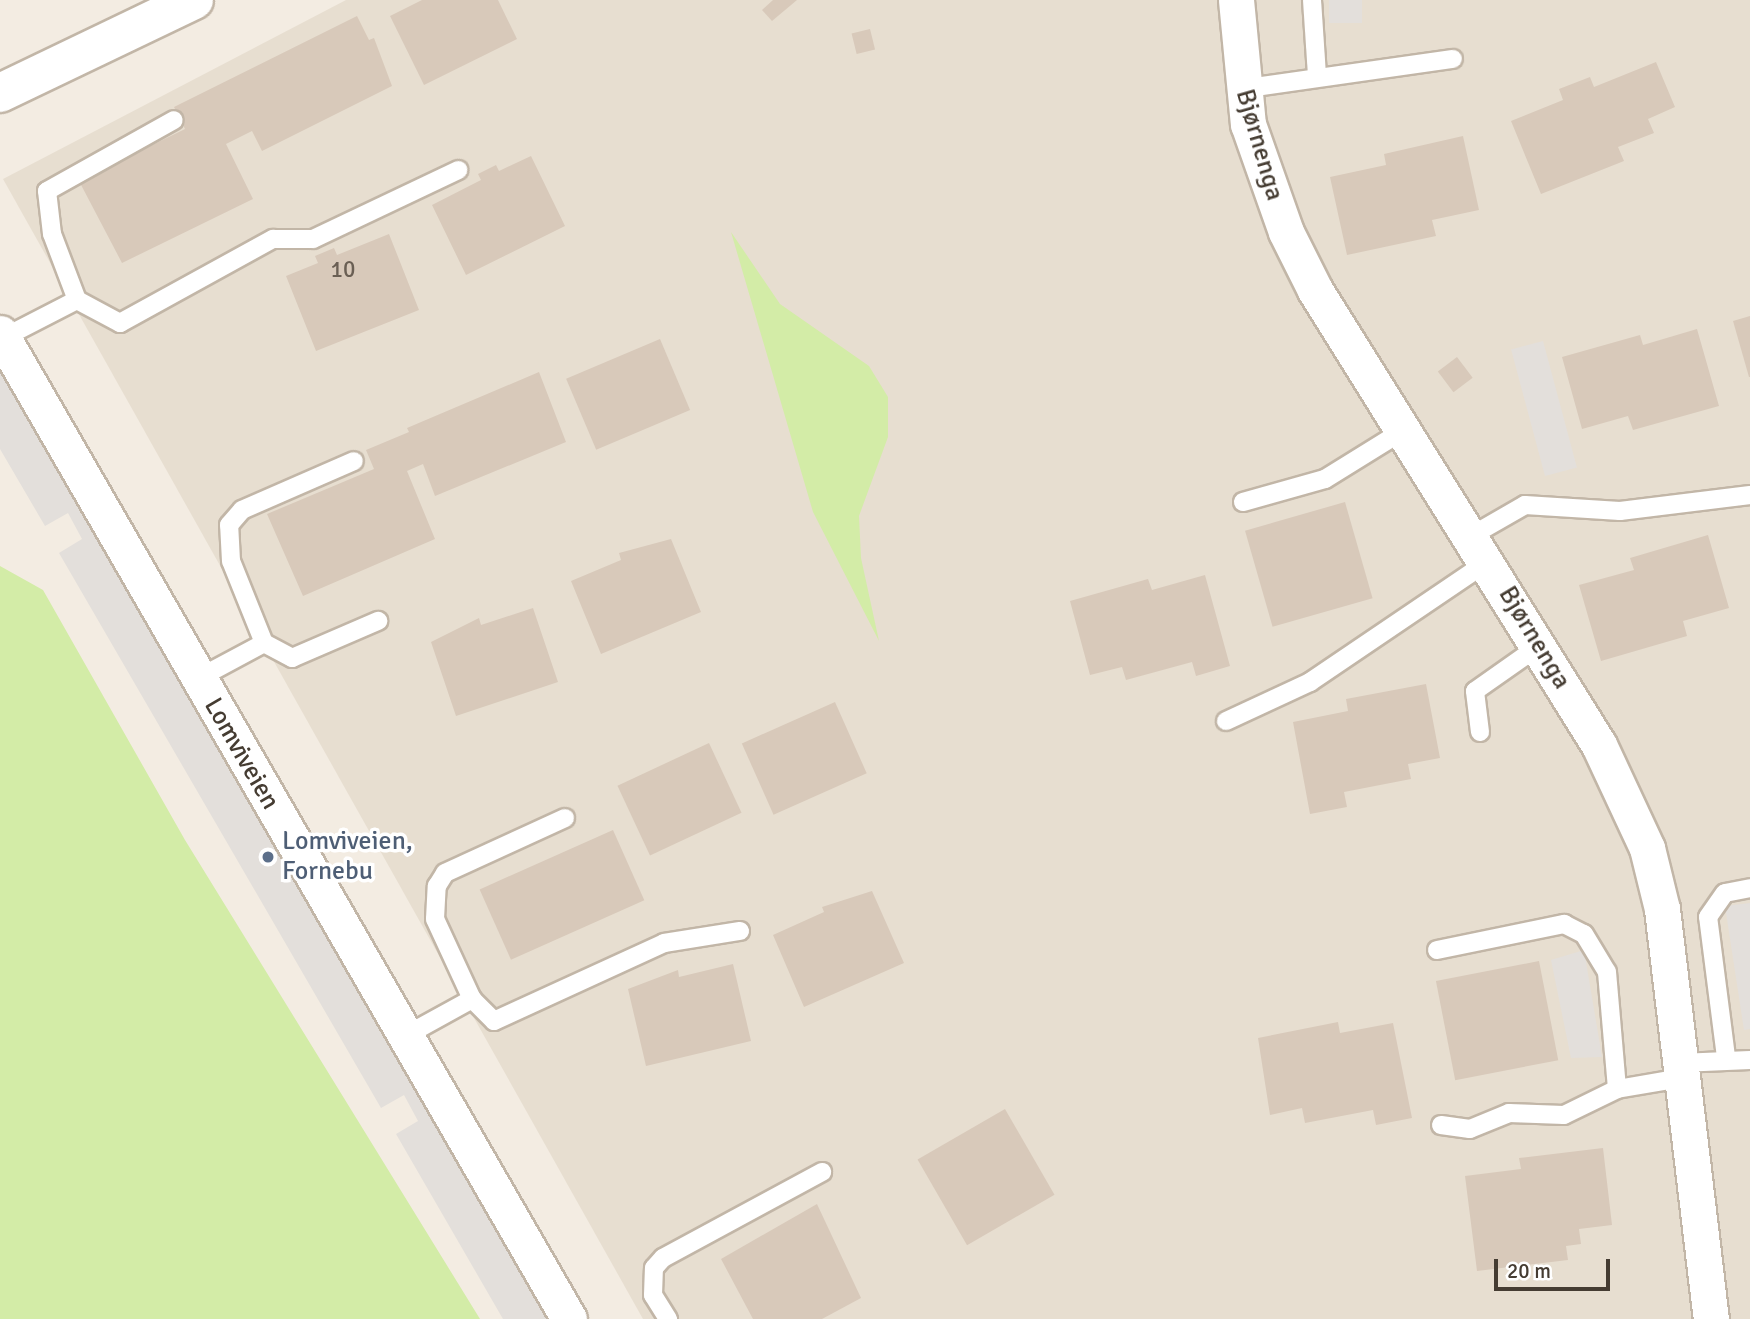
<!DOCTYPE html>
<html>
<head>
<meta charset="utf-8">
<style>
  body { margin:0 }
  #map { position:relative; width:1750px; height:1319px; overflow:hidden; background:#f3ece2; font-family:Signika,sans-serif }
  div>[style] { position:absolute }
  .residential>* { inset:0; background:#e7ded0 }
  .green>* { inset:0; background:#d3eca7 }
  .parking>* { inset:0; background:#e3dfdb; transform-origin:0 0 }
  .building>* { inset:0; background:#d8c9ba; transform-origin:0 0 }
  .roads { filter:drop-shadow(2px 0 #c2b6a7) drop-shadow(-2px 0 #c2b6a7) drop-shadow(0 2px #c2b6a7) drop-shadow(0 -2px #c2b6a7) }
  .service>* { height:18px; margin:-9px; padding:0 9px; transform-origin:9px; border-radius:9px; background:#fff }
  .minor>* { height:35px; margin:-17.5px; padding:0 17.5px; transform-origin:17.5px; border-radius:17.5px; background:#fff }
  .tertiary>* { height:38px; margin:-19px; padding:0 19px; transform-origin:19px; border-radius:19px; background:#fff }
  .dots>* { width:19px; height:19px; translate:-50% -50%; box-sizing:border-box; border:4px solid #fff; border-radius:50% }
  span { translate:-50% -50%; white-space:nowrap; text-align:center; line-height:1.15; -webkit-text-stroke:7px #fff; paint-order:stroke }
  .number-label { font-size:23px; color:#6a5f54 }
  .number-label span { -webkit-text-stroke-width:0 }
  .street-label { font-size:26px; color:#453c32 }
  .service-label { font-size:26px; color:#4e5e75 }
  .left { translate:0 -50%; text-align:left }
  .scale { position:absolute; left:1494px; top:1259px; width:116px; height:32px; box-sizing:border-box; border:4px solid #453c32; border-top:0; padding-left:9px; font-size:21px; line-height:24px; white-space:nowrap; color:#453c32; -webkit-text-stroke:5px #fff; paint-order:stroke }
</style>
</head>
<body>
<div id="map">
  <div class="residential">
    <div style="clip-path:polygon(346px 0,1750px 0,1750px 1319px,643px 1319px,3px 179px)"></div>
  </div>
  <div class="green">
    <div style="clip-path:polygon(731px 232px,780px 304px,869px 366px,888px 397px,888px 437px,859px 516px,861px 558px,879px 641px,813px 512px)"></div>
    <div style="clip-path:polygon(0 566px,43px 590px,185px 840px,480px 1319px,0 1319px)"></div>
  </div>
  <div class="parking">
    <div style="left:1329px;top:0;width:33px;height:23px"></div>
    <div style="clip-path:polygon(0 333px,569px 1319px,503px 1319px,396px 1134px,418px 1121px,404px 1095px,381px 1108px,59px 553px,82px 539px,68px 513px,45px 526px,0 449px)"></div>
    <div style="left:1543px;top:341px;width:131px;height:33px;rotate:75deg"></div>
    <div style="clip-path:polygon(1750px 903px,1750px 1029px,1744px 1030px,1725px 906px)"></div>
    <div style="clip-path:polygon(1584px 950px,1602px 1057px,1571px 1058px,1551px 960px)"></div>
  </div>
  <div class="building">
    <div style="clip-path:polygon(422px 0,498px 0,517px 39px,424px 85px,390px 16px)"></div>
    <div style="clip-path:polygon(773px 0,797px 0,772px 21px,762px 10px)"></div>
    <div style="clip-path:polygon(357px 16px,369px 40px,374px 38px,392px 86px,262px 151px,252px 131px,226px 144px,253px 199px,122px 263px,79px 181px,185px 129px,174px 107px)"></div>
    <div style="left:870px;top:29px;width:21px;height:19px;rotate:76deg"></div>
    <div style="clip-path:polygon(1656px 62px,1675px 107px,1648px 119px,1654px 133px,1618px 147px,1624px 161px,1541px 194px,1511px 121px,1563px 100px,1559px 89px,1590px 77px,1594px 87px)"></div>
    <div style="clip-path:polygon(1463px 136px,1479px 210px,1432px 220px,1436px 236px,1347px 255px,1330px 177px,1386px 165px,1384px 154px)"></div>
    <div style="clip-path:polygon(531px 156px,565px 226px,466px 275px,432px 205px,481px 180px,478px 174px,496px 165px,499px 171px)"></div>
    <div style="clip-path:polygon(389px 234px,419px 310px,316px 351px,286px 276px,318px 263px,315px 256px,334px 248px,337px 255px)"></div>
    <div style="clip-path:polygon(1750px 316px,1750px 377px,1749px 377px,1733px 321px)"></div>
    <div style="clip-path:polygon(1697px 329px,1719px 406px,1633px 430px,1628px 416px,1582px 429px,1562px 357px,1640px 335px,1643px 345px)"></div>
    <div style="left:660px;top:339px;width:77px;height:102px;rotate:67deg"></div>
    <div style="left:1457px;top:357px;width:26px;height:24px;rotate:53deg"></div>
    <div style="clip-path:polygon(539px 372px,566px 442px,435px 496px,423px 464px,407px 471px,435px 539px,303px 596px,267px 514px,374px 469px,366px 450px,409px 432px,407px 428px)"></div>
    <div style="left:1345px;top:502px;width:100px;height:104px;rotate:74deg"></div>
    <div style="clip-path:polygon(1708px 535px,1729px 608px,1683px 621px,1687px 636px,1601px 661px,1579px 585px,1634px 570px,1630px 558px)"></div>
    <div style="clip-path:polygon(671px 539px,701px 612px,601px 654px,571px 581px,621px 560px,619px 553px)"></div>
    <div style="clip-path:polygon(1205px 575px,1230px 666px,1196px 676px,1192px 662px,1126px 680px,1122px 667px,1090px 675px,1070px 601px,1148px 579px,1152px 590px)"></div>
    <div style="clip-path:polygon(533px 608px,558px 682px,456px 716px,431px 642px,479px 618px,481px 625px)"></div>
    <div style="clip-path:polygon(1426px 684px,1440px 758px,1408px 764px,1411px 779px,1344px 792px,1347px 807px,1310px 814px,1293px 722px,1348px 711px,1346px 699px)"></div>
    <div style="left:835px;top:702px;width:78px;height:102px;rotate:66deg"></div>
    <div style="left:709px;top:743px;width:77px;height:101px;rotate:65deg"></div>
    <div style="left:613px;top:830px;width:77px;height:146px;rotate:66deg"></div>
    <div style="clip-path:polygon(872px 891px,904px 963px,804px 1007px,773px 935px,824px 912px,822px 907px)"></div>
    <div style="left:1539px;top:961px;width:101px;height:105px;rotate:79deg"></div>
    <div style="clip-path:polygon(733px 964px,751px 1041px,646px 1066px,628px 989px,678px 970px,679px 977px)"></div>
    <div style="clip-path:polygon(1338px 1022px,1340px 1033px,1393px 1023px,1412px 1118px,1376px 1125px,1373px 1110px,1305px 1123px,1302px 1108px,1270px 1115px,1258px 1038px)"></div>
    <div style="left:1005px;top:1109px;width:99px;height:101px;rotate:60deg"></div>
    <div style="clip-path:polygon(1603px 1148px,1612px 1225px,1579px 1229px,1581px 1244px,1566px 1246px,1568px 1260px,1477px 1271px,1465px 1176px,1521px 1169px,1519px 1158px)"></div>
    <div style="clip-path:polygon(817px 1204px,861px 1298px,822px 1319px,753px 1319px,721px 1259px)"></div>
  </div>
  <div class="roads">
    <div class="service">
      <div style="left:1312px;top:0;width:76px;rotate:86.2deg"></div>
      <div style="left:1241px;top:89px;width:214px;rotate:-8.1deg"></div>
      <div style="left:77px;top:300px;width:71px;rotate:-110.7deg"></div>
      <div style="left:52px;top:234px;width:43px;rotate:-96.6deg"></div>
      <div style="left:47px;top:191px;width:145px;rotate:-29.2deg"></div>
      <div style="left:3px;top:338px;width:83px;rotate:-27.2deg"></div>
      <div style="left:77px;top:300px;width:49px;rotate:28.1deg"></div>
      <div style="left:120px;top:323px;width:175px;rotate:-28.8deg"></div>
      <div style="left:273px;top:239px;width:40px"></div>
      <div style="left:313px;top:239px;width:161px;rotate:-25.4deg"></div>
      <div style="left:1243px;top:502px;width:85px;rotate:-15.7deg"></div>
      <div style="left:1325px;top:479px;width:93px;rotate:-31.8deg"></div>
      <div style="left:1471px;top:536px;width:62px;rotate:-29.9deg"></div>
      <div style="left:1525px;top:505px;width:95px;rotate:3.6deg"></div>
      <div style="left:1620px;top:511px;width:131px;rotate:-7deg"></div>
      <div style="left:264px;top:643px;width:88px;rotate:-111.9deg"></div>
      <div style="left:231px;top:561px;width:36px;rotate:-93deg"></div>
      <div style="left:229px;top:525px;width:20px;rotate:-49deg"></div>
      <div style="left:242px;top:510px;width:122px;rotate:-23.6deg"></div>
      <div style="left:197px;top:679px;width:76px;rotate:-28.2deg"></div>
      <div style="left:264px;top:643px;width:32px;rotate:28deg"></div>
      <div style="left:292px;top:658px;width:94px;rotate:-23.3deg"></div>
      <div style="left:1226px;top:721px;width:93px;rotate:-24.9deg"></div>
      <div style="left:1310px;top:682px;width:214px;rotate:-34.1deg"></div>
      <div style="left:1480px;top:732px;width:41px;rotate:-97deg"></div>
      <div style="left:1475px;top:691px;width:78px;rotate:-35.1deg"></div>
      <div style="left:1437px;top:950px;width:130px;rotate:-11.6deg"></div>
      <div style="left:1564px;top:924px;width:22px;rotate:27deg"></div>
      <div style="left:1584px;top:934px;width:44px;rotate:58.8deg"></div>
      <div style="left:1607px;top:972px;width:117px;rotate:85.1deg"></div>
      <div style="left:472px;top:999px;width:88px;rotate:-114.8deg"></div>
      <div style="left:435px;top:919px;width:33px;rotate:-87deg"></div>
      <div style="left:437px;top:886px;width:15px;rotate:-58deg"></div>
      <div style="left:445px;top:873px;width:132px;rotate:-24.6deg"></div>
      <div style="left:405px;top:1036px;width:77px;rotate:-28.9deg"></div>
      <div style="left:472px;top:999px;width:31px;rotate:45deg"></div>
      <div style="left:494px;top:1021px;width:187px;rotate:-24.6deg"></div>
      <div style="left:664px;top:943px;width:77px;rotate:-9deg"></div>
      <div style="left:1726px;top:1057px;width:141px;rotate:-97.3deg"></div>
      <div style="left:1708px;top:917px;width:29px;rotate:-55deg"></div>
      <div style="left:1725px;top:893px;width:25px;rotate:-11deg"></div>
      <div style="left:1680px;top:1063px;width:70px;rotate:-2.5deg"></div>
      <div style="left:1441px;top:1125px;width:29px;rotate:8deg"></div>
      <div style="left:1470px;top:1129px;width:42px;rotate:-22.3deg"></div>
      <div style="left:1509px;top:1113px;width:55px;rotate:2.1deg"></div>
      <div style="left:1564px;top:1115px;width:59px;rotate:-26.1deg"></div>
      <div style="left:1617px;top:1089px;width:66px;rotate:-9.6deg"></div>
      <div style="left:668px;top:1319px;width:28px;rotate:-122deg"></div>
      <div style="left:653px;top:1295px;width:27px;rotate:-88deg"></div>
      <div style="left:654px;top:1268px;width:13px;rotate:-48deg"></div>
      <div style="left:663px;top:1258px;width:181px;rotate:-28.4deg"></div>
    </div>
    <div class="minor">
      <div style="left:1236px;top:0;width:125px;rotate:84.5deg"></div>
      <div style="left:1248px;top:124px;width:114px;rotate:70.6deg"></div>
      <div style="left:1286px;top:232px;width:65px;rotate:63.4deg"></div>
      <div style="left:1315px;top:290px;width:536px;rotate:58.03deg"></div>
      <div style="left:1599px;top:745px;width:114px;rotate:65deg"></div>
      <div style="left:1647px;top:848px;width:63px;rotate:76.2deg"></div>
      <div style="left:1662px;top:909px;width:413px;rotate:83.2deg"></div>
      <div style="left:0;top:333px;width:1138px;rotate:60.01deg"></div>
    </div>
    <div class="tertiary">
      <div style="left:0;top:93px;width:215px;rotate:-25.6deg"></div>
    </div>
  </div>
  <div class="dots">
    <div style="left:268px;top:857px;background:#5c6f8a"></div>
  </div>
  <div class="number-label">
    <span style="left:343px;top:270px">10</span>
  </div>
  <div class="street-label">
    <span style="left:1259px;top:145px;rotate:74deg">Bjørnenga</span>
    <span style="left:1534px;top:638px;rotate:59deg">Bjørnenga</span>
    <span style="left:241px;top:754px;rotate:60deg">Lomviveien</span>
  </div>
  <div class="service-label">
    <span class="left" style="left:282px;top:857px">Lomviveien,<br>Fornebu</span>
  </div>
  <div class="scale">20 m</div>
</div>
</body>
</html>
